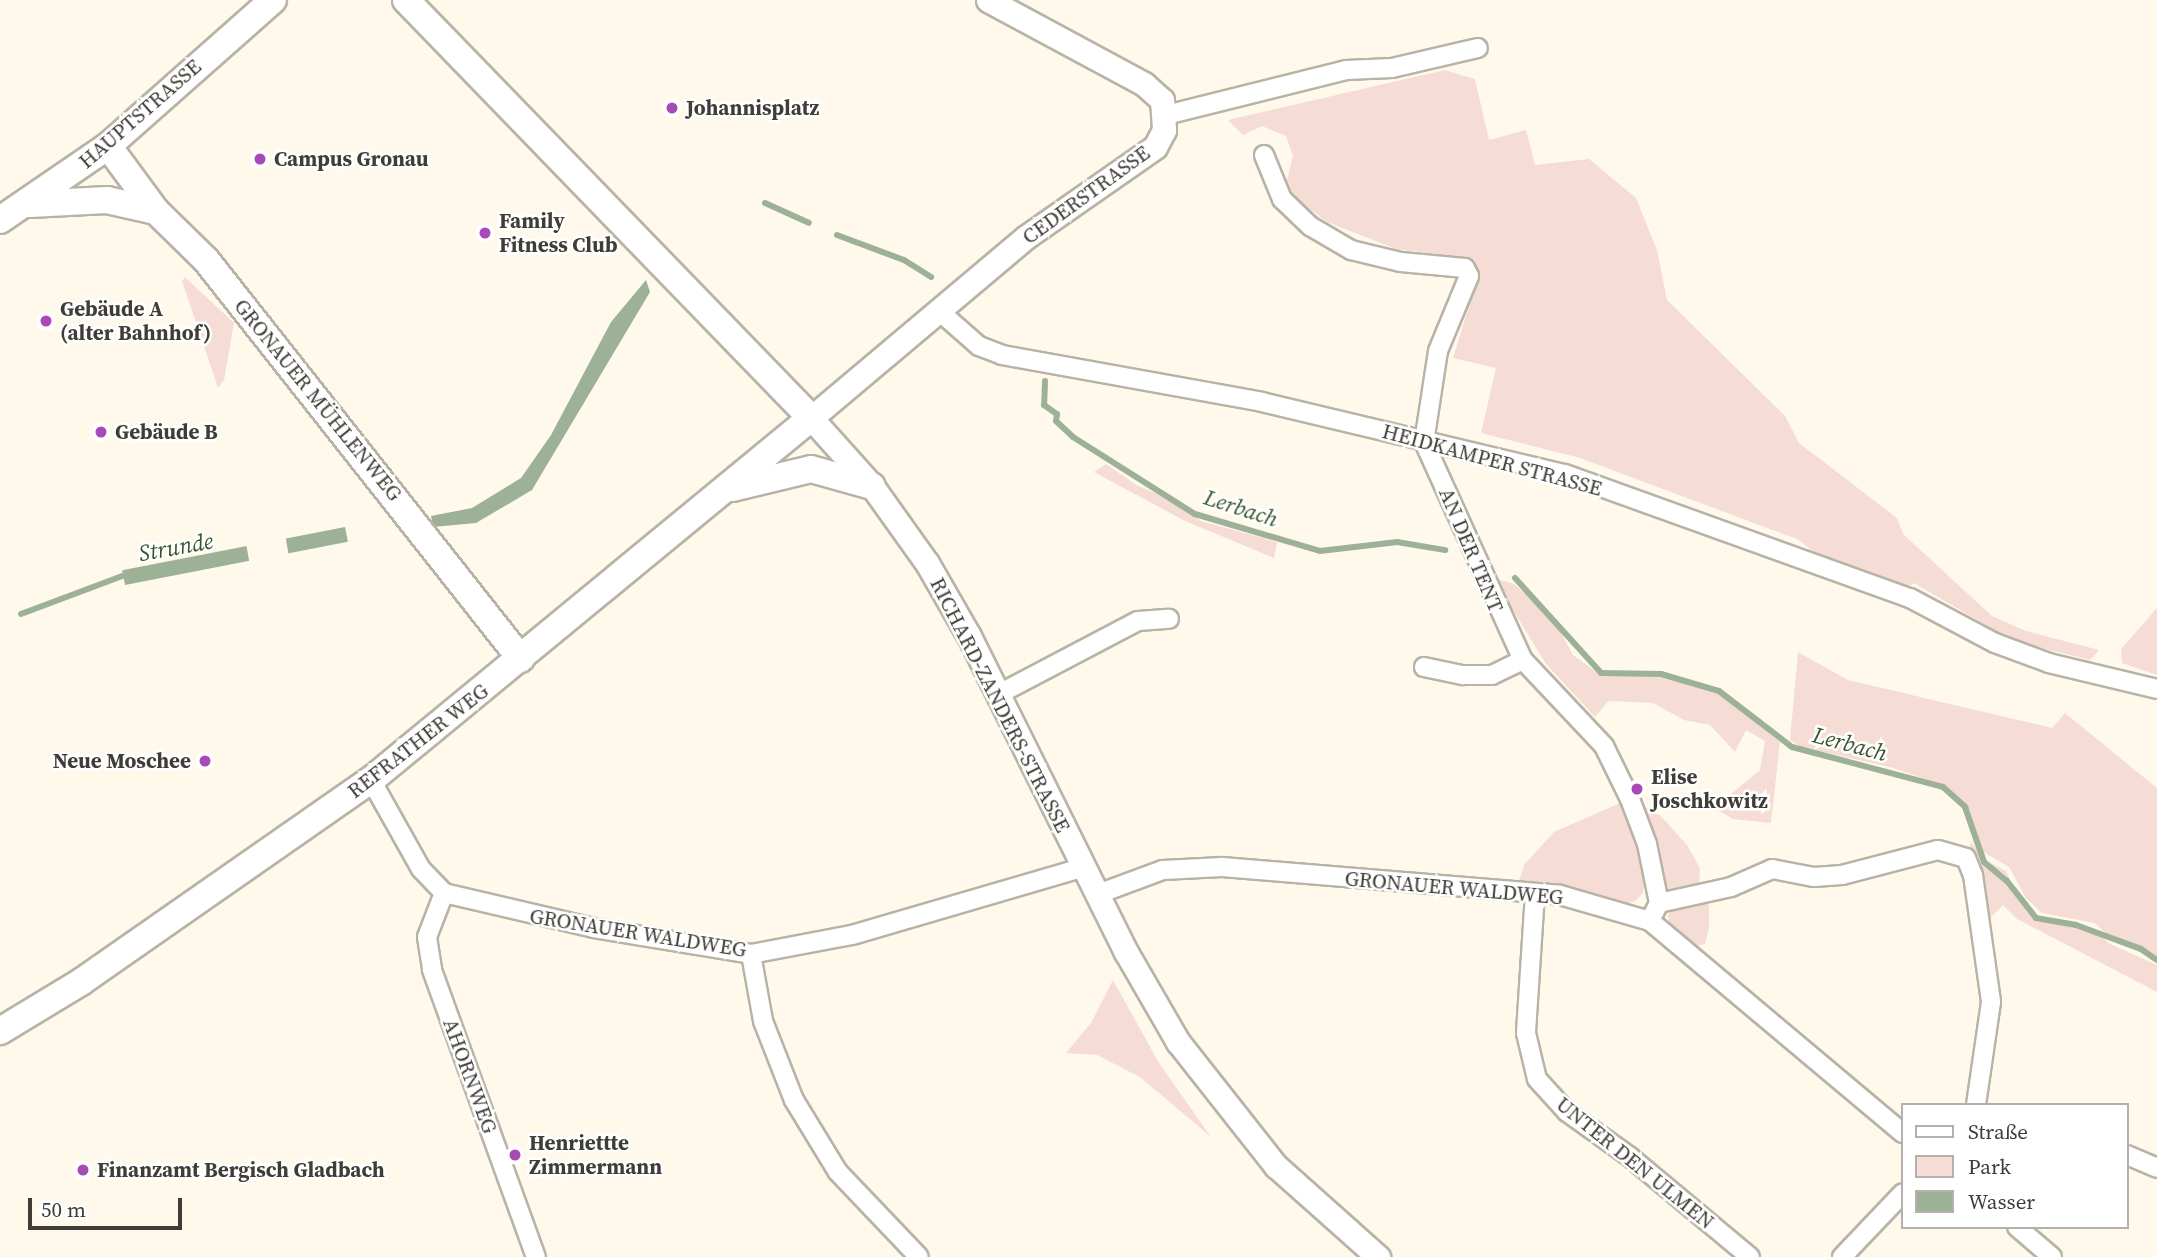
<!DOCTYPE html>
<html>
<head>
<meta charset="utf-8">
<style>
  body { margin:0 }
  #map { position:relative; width:2157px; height:1257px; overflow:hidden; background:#fff9eb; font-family:"Source Serif 4",serif }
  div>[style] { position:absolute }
  .green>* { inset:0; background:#f5dcd4 }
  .water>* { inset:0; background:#9db197; transform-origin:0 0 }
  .pier>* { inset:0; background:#fff9eb; transform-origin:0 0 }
  .stream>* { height:6px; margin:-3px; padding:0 3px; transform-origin:3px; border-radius:3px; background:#9db197 }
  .roads { filter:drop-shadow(2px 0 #b8b3a6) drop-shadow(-2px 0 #b8b3a6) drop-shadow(0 2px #b8b3a6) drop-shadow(0 -2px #b8b3a6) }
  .minor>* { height:18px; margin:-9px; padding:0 9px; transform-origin:9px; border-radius:9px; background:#fff }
  .tertiary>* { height:23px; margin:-11.5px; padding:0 11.5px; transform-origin:11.5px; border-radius:11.5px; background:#fff }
  .secondary>* { height:26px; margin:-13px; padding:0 13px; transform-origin:13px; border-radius:13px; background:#fff }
  .dots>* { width:19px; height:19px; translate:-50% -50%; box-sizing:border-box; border:4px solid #fff; border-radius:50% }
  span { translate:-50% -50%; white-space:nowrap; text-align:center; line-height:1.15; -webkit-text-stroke:5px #fff; paint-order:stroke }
  .poi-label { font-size:21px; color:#3f3d37; font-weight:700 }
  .left { translate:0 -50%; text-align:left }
  .right { translate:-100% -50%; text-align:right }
  .street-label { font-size:21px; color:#3f3d37 }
  .water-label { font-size:23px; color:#37562e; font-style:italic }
  .legend { position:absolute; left:1901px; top:1103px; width:228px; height:126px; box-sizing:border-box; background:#fff; border:2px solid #b2b1af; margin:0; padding:9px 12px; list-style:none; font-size:21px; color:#3f3d37 }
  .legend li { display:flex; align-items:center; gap:14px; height:35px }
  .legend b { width:35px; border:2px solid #b2b1af }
  .scale { position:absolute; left:28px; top:1198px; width:154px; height:32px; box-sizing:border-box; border:4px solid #3f3d37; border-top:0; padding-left:9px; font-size:21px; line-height:24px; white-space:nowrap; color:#3f3d37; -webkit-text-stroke:5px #fff; paint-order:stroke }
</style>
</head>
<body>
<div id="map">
  <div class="green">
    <div style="clip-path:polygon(1445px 70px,1475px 79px,1489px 140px,1526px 130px,1535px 165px,1589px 159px,1636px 198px,1657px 250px,1667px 300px,1785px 416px,1799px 443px,1897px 518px,1903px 534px,1992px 616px,2026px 631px,2099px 650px,2090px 660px,2013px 641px,1914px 583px,1907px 588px,1814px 552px,1797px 539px,1580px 458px,1481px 433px,1496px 368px,1453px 358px,1479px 273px,1474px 259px,1396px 249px,1327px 222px,1290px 194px,1287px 180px,1293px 156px,1286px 136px,1262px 126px,1243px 135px,1228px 120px)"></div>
    <div style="clip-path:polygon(185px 277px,234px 323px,224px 380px,218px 388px,182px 281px)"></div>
    <div style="clip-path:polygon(1106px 464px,1138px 486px,1179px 503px,1201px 521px,1277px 542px,1274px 558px,1185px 521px,1094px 472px)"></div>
    <div style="clip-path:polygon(1493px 578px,1514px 584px,1553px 618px,1573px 655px,1602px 676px,1648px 674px,1719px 693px,1780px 742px,1771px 823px,1733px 819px,1714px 808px,1760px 770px,1765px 741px,1746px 730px,1735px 752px,1710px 725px,1684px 720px,1653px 703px,1608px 701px,1595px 717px,1546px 664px)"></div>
    <div style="clip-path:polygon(2157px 608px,2157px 675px,2122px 663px,2121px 649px)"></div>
    <div style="clip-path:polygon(1798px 652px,1848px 680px,2052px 728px,2065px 713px,2157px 788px,2157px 959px,2113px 940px,2095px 923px,2042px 913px,2026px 898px,2009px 867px,1980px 850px,1964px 807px,1943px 785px,1890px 767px,1801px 747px,1790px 740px)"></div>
    <div style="clip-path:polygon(1620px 803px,1646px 871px,1643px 893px,1634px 902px,1621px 904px,1518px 885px,1524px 865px,1554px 832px)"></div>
    <div style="clip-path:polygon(1641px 805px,1661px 816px,1687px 845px,1700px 868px,1699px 885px,1665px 891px)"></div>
    <div style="clip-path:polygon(1971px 841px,1983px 859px,2006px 871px,2022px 904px,2038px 920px,2092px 928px,2110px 944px,2157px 965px,2157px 992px,2017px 919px,2003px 905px,1990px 918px,1988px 933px,1969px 853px)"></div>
    <div style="clip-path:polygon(1704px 900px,1709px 905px,1709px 928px,1705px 944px,1697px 946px,1669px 923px,1668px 915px,1677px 903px)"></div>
    <div style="clip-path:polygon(1113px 980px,1159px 1063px,1211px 1137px,1140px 1077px,1097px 1055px,1066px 1053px,1091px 1023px)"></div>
  </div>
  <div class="water">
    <div style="clip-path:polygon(646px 280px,650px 292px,532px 490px,476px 523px,433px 527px,431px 516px,472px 508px,521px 478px,551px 435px,611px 322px)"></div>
    <div style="left:345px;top:527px;width:15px;height:227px;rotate:79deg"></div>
  </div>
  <div class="pier">
    <div style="left:285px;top:534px;width:22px;height:40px;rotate:80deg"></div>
  </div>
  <div class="stream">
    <div style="left:765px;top:203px;width:48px;rotate:24.4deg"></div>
    <div style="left:837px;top:235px;width:72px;rotate:20.5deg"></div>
    <div style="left:904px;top:260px;width:32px;rotate:32deg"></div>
    <div style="left:1045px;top:381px;width:24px;rotate:92deg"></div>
    <div style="left:1044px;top:405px;width:16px;rotate:35deg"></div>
    <div style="left:1057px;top:414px;width:7px;rotate:98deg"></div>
    <div style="left:1056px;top:421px;width:23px;rotate:43deg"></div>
    <div style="left:1073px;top:437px;width:144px;rotate:32.3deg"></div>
    <div style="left:1195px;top:514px;width:130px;rotate:16.5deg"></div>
    <div style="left:1320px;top:551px;width:78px;rotate:-6.7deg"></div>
    <div style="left:1397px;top:542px;width:49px;rotate:9.5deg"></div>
    <div style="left:1515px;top:578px;width:128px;rotate:47.8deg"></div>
    <div style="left:1601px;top:673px;width:60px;rotate:1deg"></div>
    <div style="left:1661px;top:674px;width:60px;rotate:16.3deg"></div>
    <div style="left:1719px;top:691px;width:92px;rotate:37.5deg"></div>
    <div style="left:1792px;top:747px;width:156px;rotate:14.8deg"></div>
    <div style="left:1943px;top:787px;width:30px;rotate:42deg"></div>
    <div style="left:1965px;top:807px;width:58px;rotate:70.9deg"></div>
    <div style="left:1984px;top:862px;width:30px;rotate:40deg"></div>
    <div style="left:2007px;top:881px;width:47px;rotate:51.9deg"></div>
    <div style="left:2036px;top:918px;width:41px;rotate:9.9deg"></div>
    <div style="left:2076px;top:925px;width:69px;rotate:20.3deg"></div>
    <div style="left:2141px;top:949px;width:19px;rotate:35deg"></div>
    <div style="left:21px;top:614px;width:116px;rotate:-20.6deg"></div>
  </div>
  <div class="roads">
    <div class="minor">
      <div style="left:1166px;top:115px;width:186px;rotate:-14deg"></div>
      <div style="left:1346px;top:70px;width:46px;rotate:-2.5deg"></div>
      <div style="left:1392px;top:68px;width:88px;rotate:-13.1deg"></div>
      <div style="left:1264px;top:155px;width:48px;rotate:67.8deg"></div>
      <div style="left:1282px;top:199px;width:39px;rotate:44deg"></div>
      <div style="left:1310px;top:226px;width:48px;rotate:30.3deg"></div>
      <div style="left:1351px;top:250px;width:51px;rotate:13.5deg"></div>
      <div style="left:1401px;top:262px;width:64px;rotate:5.4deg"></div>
      <div style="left:1465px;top:268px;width:9px;rotate:63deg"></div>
      <div style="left:1469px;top:276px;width:81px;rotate:112.5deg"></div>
      <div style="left:1438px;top:351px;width:92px;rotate:98.7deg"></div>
      <div style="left:1424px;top:442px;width:239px;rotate:65.6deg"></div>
      <div style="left:1523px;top:660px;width:118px;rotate:46.7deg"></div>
      <div style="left:1604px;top:746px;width:59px;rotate:63.9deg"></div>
      <div style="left:1630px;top:799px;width:48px;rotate:69.3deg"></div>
      <div style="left:1647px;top:844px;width:60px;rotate:78.5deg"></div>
      <div style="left:1659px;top:903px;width:20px;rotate:117deg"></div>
      <div style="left:939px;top:311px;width:53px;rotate:41.2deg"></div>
      <div style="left:979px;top:346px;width:25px;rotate:21deg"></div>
      <div style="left:1002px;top:355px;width:264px;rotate:10.2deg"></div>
      <div style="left:1262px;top:402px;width:311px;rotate:13.4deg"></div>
      <div style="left:1565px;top:474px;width:367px;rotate:19.8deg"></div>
      <div style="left:1910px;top:598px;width:96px;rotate:27.9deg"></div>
      <div style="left:1995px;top:643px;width:58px;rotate:20.3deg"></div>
      <div style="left:2049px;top:663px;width:111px;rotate:13.5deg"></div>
      <div style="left:1424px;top:667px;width:40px;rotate:12deg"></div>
      <div style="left:1463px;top:675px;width:29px"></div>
      <div style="left:1492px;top:675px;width:34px;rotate:-26deg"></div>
      <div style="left:997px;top:695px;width:159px;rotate:-27.7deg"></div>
      <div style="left:1138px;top:621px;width:31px;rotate:-4deg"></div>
      <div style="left:371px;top:780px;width:102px;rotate:60.7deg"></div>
      <div style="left:421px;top:869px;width:33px;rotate:46deg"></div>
      <div style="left:444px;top:893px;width:154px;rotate:13.1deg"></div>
      <div style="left:594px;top:928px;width:159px;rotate:9.4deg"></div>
      <div style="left:751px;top:954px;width:103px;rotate:-10.7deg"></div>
      <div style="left:852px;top:935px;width:242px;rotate:-16.3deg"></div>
      <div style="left:444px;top:893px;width:47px;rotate:111.1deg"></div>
      <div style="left:427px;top:937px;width:33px;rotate:81deg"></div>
      <div style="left:432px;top:970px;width:305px;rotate:70.1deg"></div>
      <div style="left:1535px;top:893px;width:140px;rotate:93.7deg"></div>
      <div style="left:1526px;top:1033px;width:47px;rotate:76.6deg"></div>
      <div style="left:1537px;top:1079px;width:45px;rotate:47.7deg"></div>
      <div style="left:1567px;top:1112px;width:77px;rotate:35.5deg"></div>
      <div style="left:1630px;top:1157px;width:156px;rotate:39.8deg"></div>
      <div style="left:1098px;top:894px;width:69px;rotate:-20.3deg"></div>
      <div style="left:1163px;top:870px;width:59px;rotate:-2.9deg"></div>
      <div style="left:1222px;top:867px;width:339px;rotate:4.7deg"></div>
      <div style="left:1560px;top:895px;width:94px;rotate:16.1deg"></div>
      <div style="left:1650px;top:921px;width:330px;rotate:40deg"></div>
      <div style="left:1659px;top:903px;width:74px;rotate:-12.5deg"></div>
      <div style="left:1731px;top:887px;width:45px;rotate:-23.7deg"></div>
      <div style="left:1772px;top:869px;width:43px;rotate:10.8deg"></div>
      <div style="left:1814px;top:877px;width:28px;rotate:-4deg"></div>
      <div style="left:1842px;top:875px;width:99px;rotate:-14.6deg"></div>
      <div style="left:1938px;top:850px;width:29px;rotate:16deg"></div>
      <div style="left:1966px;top:858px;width:18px;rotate:68deg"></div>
      <div style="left:1973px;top:875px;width:128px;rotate:81.9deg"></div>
      <div style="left:1991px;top:1002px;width:104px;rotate:98.3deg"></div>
      <div style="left:751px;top:954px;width:68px;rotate:79.8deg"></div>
      <div style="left:763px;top:1021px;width:85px;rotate:68.6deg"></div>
      <div style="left:794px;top:1100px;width:84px;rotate:58.6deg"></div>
      <div style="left:838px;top:1172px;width:117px;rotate:46.4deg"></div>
      <div style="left:2127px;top:1155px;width:33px;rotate:23deg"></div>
      <div style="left:2017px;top:1227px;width:46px;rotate:40.6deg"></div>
      <div style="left:1842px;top:1257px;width:88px;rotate:-46.4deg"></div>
    </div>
    <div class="tertiary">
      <div style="left:988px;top:0;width:177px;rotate:28.3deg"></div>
      <div style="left:1144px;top:84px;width:24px;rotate:42deg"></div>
      <div style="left:1162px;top:100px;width:30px;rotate:86deg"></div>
      <div style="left:1164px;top:130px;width:19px;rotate:118deg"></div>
      <div style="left:1155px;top:147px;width:157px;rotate:145.1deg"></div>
      <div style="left:1026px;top:237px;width:281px;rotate:139.9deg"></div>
      <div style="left:811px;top:418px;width:91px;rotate:48.1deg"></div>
      <div style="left:872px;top:486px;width:95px;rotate:54.5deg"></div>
      <div style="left:927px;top:563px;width:84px;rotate:60.1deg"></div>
      <div style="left:969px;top:636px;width:353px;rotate:63.6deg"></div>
      <div style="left:1126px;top:952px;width:104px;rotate:60deg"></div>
      <div style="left:1178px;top:1042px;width:158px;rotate:51.7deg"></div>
      <div style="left:1276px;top:1166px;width:137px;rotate:41.7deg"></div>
    </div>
    <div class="secondary">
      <div style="left:108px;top:146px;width:81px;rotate:53.6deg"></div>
      <div style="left:156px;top:211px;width:70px;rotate:44.4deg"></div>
      <div style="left:206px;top:260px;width:508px;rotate:51.71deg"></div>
      <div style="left:30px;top:204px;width:77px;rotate:-3deg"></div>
      <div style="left:107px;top:200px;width:50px;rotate:12.7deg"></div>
      <div style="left:0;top:220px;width:131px;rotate:-34.4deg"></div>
      <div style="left:108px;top:146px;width:220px;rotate:-41.5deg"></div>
      <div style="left:732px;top:488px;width:81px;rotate:-13.5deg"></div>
      <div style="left:811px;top:469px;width:63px;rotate:15.6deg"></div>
      <div style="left:0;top:1031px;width:95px;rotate:-31.2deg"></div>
      <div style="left:81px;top:982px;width:353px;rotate:-34.9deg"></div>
      <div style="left:371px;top:780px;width:570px;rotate:-39.45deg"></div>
      <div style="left:811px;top:418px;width:582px;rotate:-134.1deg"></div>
    </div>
  </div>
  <div class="dots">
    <div style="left:672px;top:108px;background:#a64ab5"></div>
    <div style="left:260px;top:159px;background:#a64ab5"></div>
    <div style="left:485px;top:233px;background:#a64ab5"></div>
    <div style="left:46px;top:321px;background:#a64ab5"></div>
    <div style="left:101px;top:432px;background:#a64ab5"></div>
    <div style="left:205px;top:761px;background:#a64ab5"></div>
    <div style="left:1637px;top:789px;background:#a64ab5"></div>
    <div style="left:515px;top:1155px;background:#a64ab5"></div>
    <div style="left:83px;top:1170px;background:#a64ab5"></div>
  </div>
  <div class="poi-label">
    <span class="left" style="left:686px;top:108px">Johannisplatz</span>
    <span class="left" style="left:274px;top:159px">Campus Gronau</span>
    <span class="left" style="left:499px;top:233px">Family<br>Fitness Club</span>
    <span class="left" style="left:60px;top:321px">Gebäude A<br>(alter Bahnhof)</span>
    <span class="left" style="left:115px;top:432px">Gebäude B</span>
    <span class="right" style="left:191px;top:761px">Neue Moschee</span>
    <span class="left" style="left:1651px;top:789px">Elise<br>Joschkowitz</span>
    <span class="left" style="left:529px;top:1155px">Henriettte<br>Zimmermann</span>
    <span class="left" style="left:97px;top:1170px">Finanzamt Bergisch Gladbach</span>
  </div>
  <div class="street-label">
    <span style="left:140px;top:114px;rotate:-41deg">HAUPTSTRASSE</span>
    <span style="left:1086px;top:195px;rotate:-36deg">CEDERSTRASSE</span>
    <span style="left:318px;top:400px;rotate:51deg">GRONAUER MÜHLENWEG</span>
    <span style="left:1492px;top:460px;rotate:15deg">HEIDKAMPER STRASSE</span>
    <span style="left:1471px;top:550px;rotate:67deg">AN DER TENT</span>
    <span style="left:1000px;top:705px;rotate:63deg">RICHARD-ZANDERS-STRASSE</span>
    <span style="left:418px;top:741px;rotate:-38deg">REFRATHER WEG</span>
    <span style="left:1454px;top:888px;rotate:5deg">GRONAUER WALDWEG</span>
    <span style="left:638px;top:933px;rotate:9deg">GRONAUER WALDWEG</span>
    <span style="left:470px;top:1076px;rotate:70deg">AHORNWEG</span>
    <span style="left:1635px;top:1163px;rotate:39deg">UNTER DEN ULMEN</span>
  </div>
  <div class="water-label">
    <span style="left:1241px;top:508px;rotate:18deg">Lerbach</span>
    <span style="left:176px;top:547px;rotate:-10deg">Strunde</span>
    <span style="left:1850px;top:744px;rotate:15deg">Lerbach</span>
  </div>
  <ul class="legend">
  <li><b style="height:9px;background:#fff"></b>Straße</li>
  <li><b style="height:19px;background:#f5dcd4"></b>Park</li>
  <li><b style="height:19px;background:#9db197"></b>Wasser</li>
  </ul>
  <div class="scale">50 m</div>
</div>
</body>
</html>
